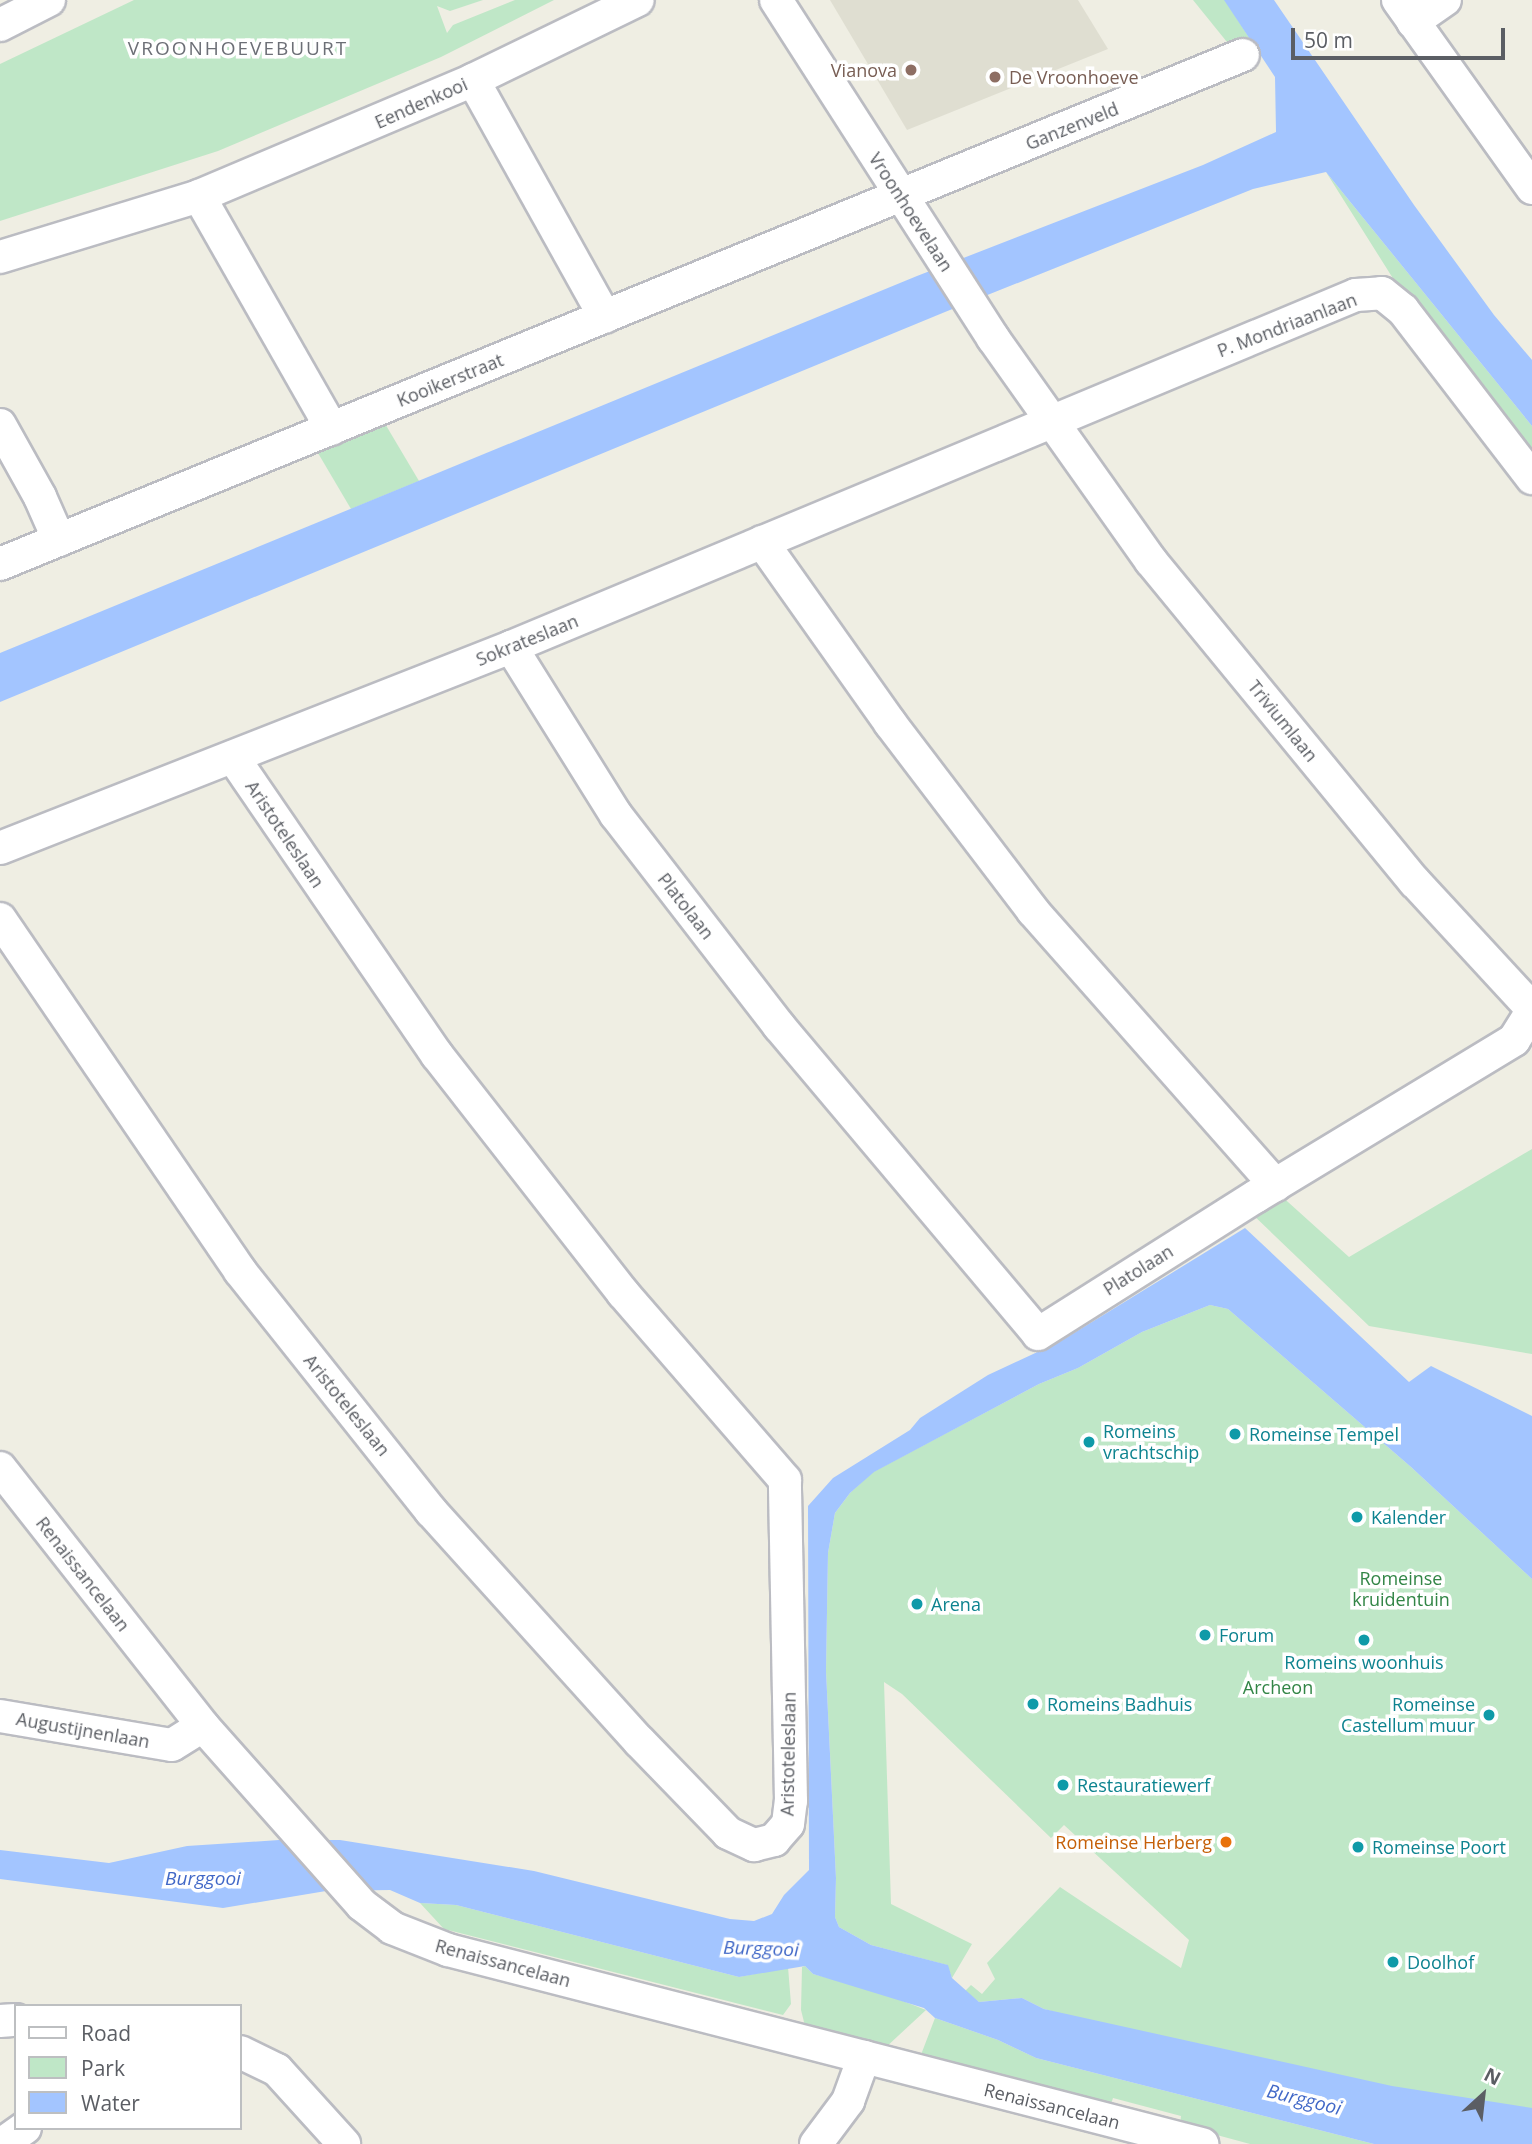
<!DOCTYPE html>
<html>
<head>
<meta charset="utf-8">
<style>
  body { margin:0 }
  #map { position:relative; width:1532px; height:2144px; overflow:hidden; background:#efeee3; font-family:"Open Sans",sans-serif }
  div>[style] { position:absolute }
  .education>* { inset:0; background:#dfded1 }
  .green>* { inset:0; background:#bfe7c7 }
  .water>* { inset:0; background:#a3c5ff }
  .roads { filter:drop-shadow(2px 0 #bbbcc2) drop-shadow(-2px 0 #bbbcc2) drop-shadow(0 2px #bbbcc2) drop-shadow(0 -2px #bbbcc2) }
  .minor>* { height:32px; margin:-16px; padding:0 16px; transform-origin:16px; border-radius:16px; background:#fff }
  .dots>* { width:19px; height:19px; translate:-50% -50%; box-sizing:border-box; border:4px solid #fff; border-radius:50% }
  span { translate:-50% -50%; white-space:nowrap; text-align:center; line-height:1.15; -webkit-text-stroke:7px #fff; paint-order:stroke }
  .education-label { font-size:18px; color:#785e54 }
  .right { translate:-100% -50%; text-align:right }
  .left { translate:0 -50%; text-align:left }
  .street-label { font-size:18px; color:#5b5e64 }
  .culture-label { font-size:18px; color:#0d838f }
  .park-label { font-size:18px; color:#328546 }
  .food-label { font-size:18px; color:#c56008 }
  .neighbourhood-label { font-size:19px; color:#6c6f76; letter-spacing:2px }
  .water-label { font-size:19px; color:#4168c7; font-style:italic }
  .legend { position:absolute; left:14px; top:2004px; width:228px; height:126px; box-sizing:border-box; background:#fff; border:2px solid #bdbfc1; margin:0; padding:9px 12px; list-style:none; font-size:21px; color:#5b5e64 }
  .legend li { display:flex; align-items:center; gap:14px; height:35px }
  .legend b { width:35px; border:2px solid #bdbfc1 }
  .north { position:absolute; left:1448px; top:2060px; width:70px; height:70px; -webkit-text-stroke:5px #fff; paint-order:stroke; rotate:27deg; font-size:19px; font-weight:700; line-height:28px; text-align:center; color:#5b5e64 }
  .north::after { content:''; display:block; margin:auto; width:24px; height:32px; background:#5b5e64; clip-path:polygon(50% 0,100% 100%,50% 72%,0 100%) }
  .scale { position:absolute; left:1291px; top:28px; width:214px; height:32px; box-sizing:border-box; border:4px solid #5b5e64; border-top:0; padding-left:9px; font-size:21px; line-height:24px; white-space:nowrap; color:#5b5e64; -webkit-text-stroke:5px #fff; paint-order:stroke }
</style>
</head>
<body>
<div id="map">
  <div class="education">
    <div style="clip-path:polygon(830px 0,1078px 0,1108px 49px,907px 130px)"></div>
  </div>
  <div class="green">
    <div style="clip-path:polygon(134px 0,483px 0,450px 11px,437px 6px,447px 33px,453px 25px,515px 0,554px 0,441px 57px,218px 151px,0 221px,0 64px)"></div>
    <div style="clip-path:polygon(1193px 0,1225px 0,1250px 39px,1231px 47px)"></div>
    <div style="clip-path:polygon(1326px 172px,1532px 426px,1532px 462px,1398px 291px,1394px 280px)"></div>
    <div style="clip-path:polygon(384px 422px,419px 481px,351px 509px,315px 448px)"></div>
    <div style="clip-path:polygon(1532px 1149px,1532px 1354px,1369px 1326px,1249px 1211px,1278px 1193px,1349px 1257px)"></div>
    <div style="clip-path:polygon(1210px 1305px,1228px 1309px,1411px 1467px,1532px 1579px,1532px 2144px,1044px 2009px,1022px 1998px,979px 2002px,965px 1991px,971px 1985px,982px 1994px,995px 1979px,987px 1963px,1060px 1887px,1181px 1968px,1189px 1940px,1064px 1825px,1051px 1838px,902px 1694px,884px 1682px,891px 1904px,972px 1944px,952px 1978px,947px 1965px,871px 1945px,839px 1927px,835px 1917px,836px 1878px,826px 1671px,828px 1553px,835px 1513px,850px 1493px,873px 1472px,1039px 1384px,1078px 1368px,1142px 1332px)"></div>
    <div style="clip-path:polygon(420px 1903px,456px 1905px,739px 1977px,788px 1967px,791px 2004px,783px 2015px,444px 1929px)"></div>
    <div style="clip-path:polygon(805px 1966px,813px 1974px,877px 1991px,926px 2010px,884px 2049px,806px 2030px,801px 2010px,802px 1967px)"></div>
    <div style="clip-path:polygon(935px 2018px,998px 2040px,1036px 2058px,1374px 2144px,1250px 2144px,1180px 2125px,1181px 2116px,1113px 2098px,1110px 2107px,919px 2060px)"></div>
  </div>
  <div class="water">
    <div style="clip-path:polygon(1224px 0,1274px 0,1414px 205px,1494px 315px,1532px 360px,1532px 426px,1326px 172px,1253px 189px,945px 312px,0 702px,0 653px,917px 276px,1203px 165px,1276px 132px,1275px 77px)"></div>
    <div style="clip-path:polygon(1245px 1228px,1409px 1382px,1431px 1366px,1532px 1416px,1532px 1579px,1411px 1467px,1228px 1309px,1210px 1305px,1142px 1332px,1078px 1368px,1039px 1384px,874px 1472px,850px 1493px,835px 1513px,828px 1553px,826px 1671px,836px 1878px,835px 1917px,839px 1927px,871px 1945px,948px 1965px,952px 1978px,979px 2002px,1022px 1998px,1044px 2009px,1392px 2086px,1532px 2108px,1532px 2144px,1374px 2144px,1036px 2058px,998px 2040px,935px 2018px,924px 2008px,813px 1974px,805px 1966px,739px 1977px,456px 1905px,420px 1903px,390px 1890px,326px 1891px,223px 1908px,0 1879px,0 1850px,109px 1863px,187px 1846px,279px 1840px,340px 1840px,534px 1871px,730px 1919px,754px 1921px,772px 1914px,784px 1895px,809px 1870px,808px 1506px,833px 1478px,910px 1430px,920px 1418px,988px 1375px,1061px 1341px)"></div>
  </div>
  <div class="roads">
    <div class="minor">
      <div style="left:776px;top:0;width:402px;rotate:57.3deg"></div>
      <div style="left:993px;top:338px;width:273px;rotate:54.7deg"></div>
      <div style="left:1151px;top:561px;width:416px;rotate:50.6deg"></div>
      <div style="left:1415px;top:882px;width:173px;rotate:47.3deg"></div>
      <div style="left:1398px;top:0;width:231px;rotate:54.5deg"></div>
      <div style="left:1413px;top:22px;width:39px;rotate:-35deg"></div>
      <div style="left:0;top:25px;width:55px;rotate:-27deg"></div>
      <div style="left:473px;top:80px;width:271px;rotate:60.9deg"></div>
      <div style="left:199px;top:196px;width:268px;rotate:60.3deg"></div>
      <div style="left:0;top:257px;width:208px;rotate:-17deg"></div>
      <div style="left:199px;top:196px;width:298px;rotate:-22.9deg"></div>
      <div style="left:473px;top:80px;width:183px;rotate:-25.9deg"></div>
      <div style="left:0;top:425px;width:82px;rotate:60.9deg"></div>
      <div style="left:40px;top:497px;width:47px;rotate:66.2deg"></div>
      <div style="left:762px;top:542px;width:222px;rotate:54.7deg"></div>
      <div style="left:890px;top:723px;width:236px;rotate:52.7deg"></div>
      <div style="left:1033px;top:911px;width:366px;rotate:48.5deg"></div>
      <div style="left:0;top:564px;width:1343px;rotate:-22.27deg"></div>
      <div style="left:511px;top:647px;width:198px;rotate:58deg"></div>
      <div style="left:616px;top:815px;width:267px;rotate:52.3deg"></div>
      <div style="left:779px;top:1026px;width:402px;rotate:49.9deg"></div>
      <div style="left:1038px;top:1334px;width:257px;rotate:-32.3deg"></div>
      <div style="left:1255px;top:1197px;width:303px;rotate:-31.2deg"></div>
      <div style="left:1514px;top:1040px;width:34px;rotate:-58deg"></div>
      <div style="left:0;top:848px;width:549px;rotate:-21.47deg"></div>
      <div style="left:511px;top:647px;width:915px;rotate:-22.62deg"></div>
      <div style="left:1356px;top:295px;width:26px;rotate:-4deg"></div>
      <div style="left:1382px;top:293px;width:27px;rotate:39deg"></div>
      <div style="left:1403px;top:310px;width:212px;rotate:52.5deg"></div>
      <div style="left:0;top:919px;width:426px;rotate:55.7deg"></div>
      <div style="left:240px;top:1271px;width:307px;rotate:51.5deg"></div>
      <div style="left:431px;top:1511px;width:310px;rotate:47.9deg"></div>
      <div style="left:639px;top:1741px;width:128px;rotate:45.9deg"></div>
      <div style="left:728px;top:1833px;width:29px;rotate:25deg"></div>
      <div style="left:754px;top:1845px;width:21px;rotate:-14deg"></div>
      <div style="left:774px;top:1840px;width:21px;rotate:-49deg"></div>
      <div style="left:788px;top:1824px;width:23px;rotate:-83deg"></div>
      <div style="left:791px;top:1801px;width:321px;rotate:-91.1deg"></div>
      <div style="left:785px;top:1480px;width:247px;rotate:-130.9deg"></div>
      <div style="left:623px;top:1293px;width:302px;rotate:-128deg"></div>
      <div style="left:437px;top:1055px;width:361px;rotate:-124.4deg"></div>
      <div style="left:0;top:1468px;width:328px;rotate:51.8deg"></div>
      <div style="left:203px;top:1726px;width:239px;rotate:48.4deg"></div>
      <div style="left:362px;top:1905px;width:38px;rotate:37deg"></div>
      <div style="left:392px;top:1928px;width:60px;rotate:21.4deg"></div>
      <div style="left:448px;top:1950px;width:779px;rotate:14.43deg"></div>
      <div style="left:0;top:1716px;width:174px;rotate:9.6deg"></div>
      <div style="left:172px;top:1745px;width:36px;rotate:-32deg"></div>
      <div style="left:0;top:2021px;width:16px;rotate:-4deg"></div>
      <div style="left:240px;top:2052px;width:41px;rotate:25.9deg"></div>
      <div style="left:277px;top:2070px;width:100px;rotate:47.8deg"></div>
      <div style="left:2px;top:2144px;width:28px;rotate:-35deg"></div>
      <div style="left:816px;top:2144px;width:54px;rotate:-53.3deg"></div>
      <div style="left:848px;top:2101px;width:47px;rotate:-70deg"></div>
    </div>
  </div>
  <div class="dots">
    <div style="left:911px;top:70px;background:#8d6e63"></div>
    <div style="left:995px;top:77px;background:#8d6e63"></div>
    <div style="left:1235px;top:1434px;background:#0f9aa8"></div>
    <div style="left:1089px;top:1442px;background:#0f9aa8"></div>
    <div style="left:1357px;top:1517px;background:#0f9aa8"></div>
    <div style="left:917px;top:1604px;background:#0f9aa8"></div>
    <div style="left:1205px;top:1635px;background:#0f9aa8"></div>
    <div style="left:1364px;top:1640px;background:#0f9aa8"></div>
    <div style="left:1033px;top:1704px;background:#0f9aa8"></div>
    <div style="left:1489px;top:1715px;background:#0f9aa8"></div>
    <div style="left:1063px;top:1785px;background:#0f9aa8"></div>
    <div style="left:1226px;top:1842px;background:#e8710a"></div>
    <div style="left:1358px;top:1847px;background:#0f9aa8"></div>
    <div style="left:1393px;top:1962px;background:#0f9aa8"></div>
  </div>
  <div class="education-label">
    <span class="right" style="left:897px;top:70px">Vianova</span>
    <span class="left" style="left:1009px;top:77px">De Vroonhoeve</span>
  </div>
  <div class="street-label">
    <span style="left:421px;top:103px;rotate:-24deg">Eendenkooi</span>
    <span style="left:1072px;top:126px;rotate:-22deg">Ganzenveld</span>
    <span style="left:911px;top:212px;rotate:57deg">Vroonhoevelaan</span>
    <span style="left:1287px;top:325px;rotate:-21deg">P. Mondriaanlaan</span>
    <span style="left:450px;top:380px;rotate:-22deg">Kooikerstraat</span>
    <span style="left:527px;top:640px;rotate:-22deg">Sokrateslaan</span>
    <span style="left:1283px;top:721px;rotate:51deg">Triviumlaan</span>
    <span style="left:285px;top:834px;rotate:56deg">Aristoteleslaan</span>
    <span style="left:686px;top:906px;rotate:52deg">Platolaan</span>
    <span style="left:1138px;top:1270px;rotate:-32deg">Platolaan</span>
    <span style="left:347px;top:1405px;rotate:51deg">Aristoteleslaan</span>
    <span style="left:83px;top:1574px;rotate:52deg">Renaissancelaan</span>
    <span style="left:83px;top:1730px;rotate:10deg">Augustijnenlaan</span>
    <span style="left:788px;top:1754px;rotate:-89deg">Aristoteleslaan</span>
    <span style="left:503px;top:1963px;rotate:15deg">Renaissancelaan</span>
    <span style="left:1052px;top:2106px;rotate:14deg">Renaissancelaan</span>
  </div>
  <div class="culture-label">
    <span class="left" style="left:1103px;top:1442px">Romeins<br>vrachtschip</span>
    <span class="left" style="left:1249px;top:1434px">Romeinse Tempel</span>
    <span class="left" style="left:1371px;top:1517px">Kalender</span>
    <span class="left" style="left:931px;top:1604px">Arena</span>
    <span class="left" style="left:1219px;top:1635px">Forum</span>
    <span style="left:1364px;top:1662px">Romeins woonhuis</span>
    <span class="left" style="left:1047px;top:1704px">Romeins Badhuis</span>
    <span class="right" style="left:1475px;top:1715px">Romeinse<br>Castellum muur</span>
    <span class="left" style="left:1077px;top:1785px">Restauratiewerf</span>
    <span class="left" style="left:1372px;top:1847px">Romeinse Poort</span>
    <span class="left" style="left:1407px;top:1962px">Doolhof</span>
  </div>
  <div class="park-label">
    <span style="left:1401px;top:1589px">Romeinse<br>kruidentuin</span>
    <span style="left:1278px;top:1687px">Archeon</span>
  </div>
  <div class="food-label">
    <span class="right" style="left:1212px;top:1842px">Romeinse Herberg</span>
  </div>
  <div class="neighbourhood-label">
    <span style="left:238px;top:49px">VROONHOEVEBUURT</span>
  </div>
  <div class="water-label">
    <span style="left:203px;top:1879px">Burggooi</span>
    <span style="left:761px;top:1949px;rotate:2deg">Burggooi</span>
    <span style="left:1304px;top:2100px;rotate:14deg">Burggooi</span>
  </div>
  <ul class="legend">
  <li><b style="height:9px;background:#fff"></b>Road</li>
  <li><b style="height:19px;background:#bfe7c7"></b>Park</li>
  <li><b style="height:19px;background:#a3c5ff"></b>Water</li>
  </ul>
  <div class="north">N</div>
  <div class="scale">50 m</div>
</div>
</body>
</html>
